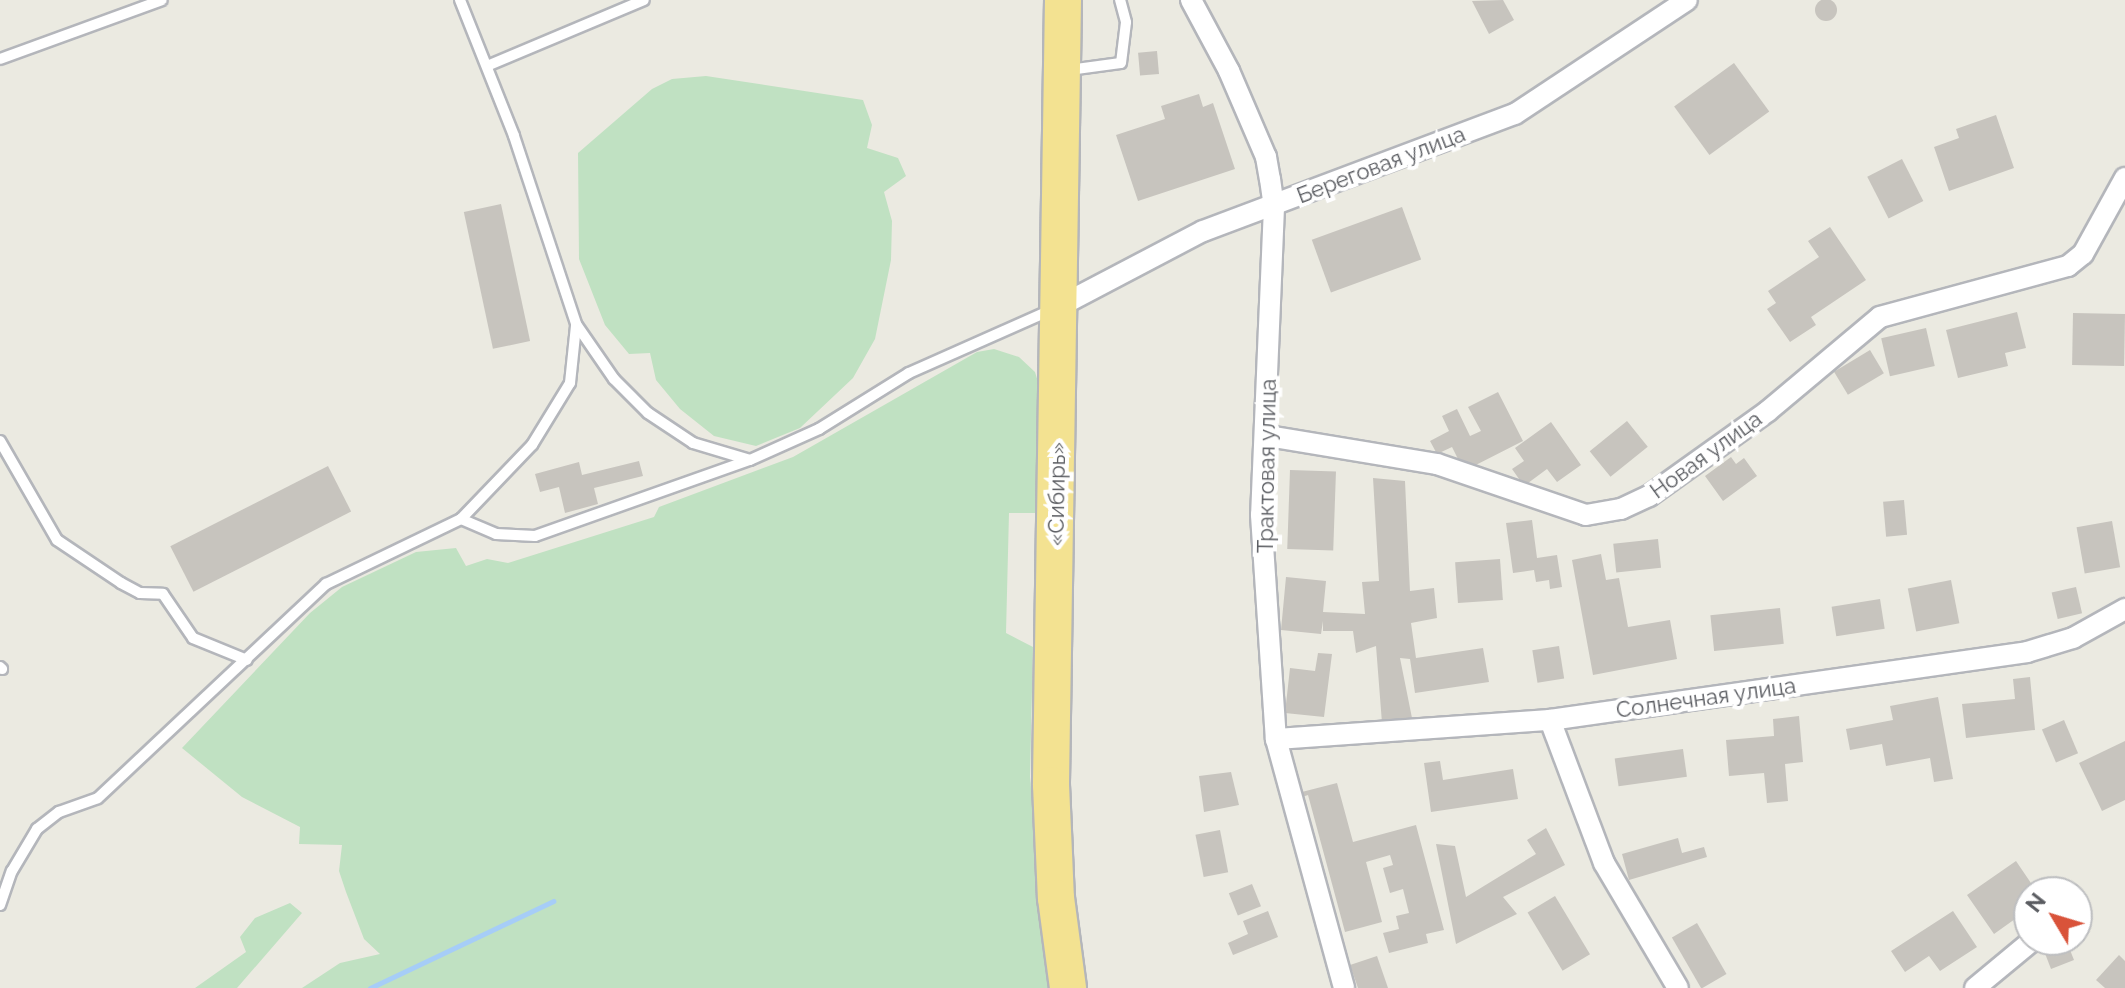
<!DOCTYPE html>
<html>
<head>
<meta charset="utf-8">
<style>
  body { margin:0 }
  #map { position:relative; width:2125px; height:988px; overflow:hidden; background:#ebeae1; font-family:Raleway,sans-serif }
  div>[style] { position:absolute }
  .green>* { inset:0; background:#c0e1c2 }
  .stream>* { height:5px; margin:-2.5px; padding:0 2.5px; transform-origin:2.5px; border-radius:2.5px; background:#a6cdf7 }
  .building>* { inset:0; background:#c7c4be; transform-origin:0 0 }
  .round { border-radius:50% }
  .roads { filter:drop-shadow(2px 0 #b4b6bb) drop-shadow(-2px 0 #b4b6bb) drop-shadow(0 2px #b4b6bb) drop-shadow(0 -2px #b4b6bb) }
  .lane>* { height:10px; margin:-5px; padding:0 5px; transform-origin:5px; border-radius:5px; background:#fff }
  .street>* { height:20px; margin:-10px; padding:0 10px; transform-origin:10px; border-radius:10px; background:#fff }
  .highway>* { height:36px; margin:-18px; padding:0 18px; transform-origin:18px; border-radius:18px; background:#f3e291 }
  span { translate:-50% -50%; white-space:nowrap; text-align:center; line-height:1.15; -webkit-text-stroke:8px #fff; paint-order:stroke }
  .street-label { font-size:22px; color:#5a5c61 }
  .north { position:absolute; left:2013px; top:876px; width:80px; height:80px; box-sizing:border-box; background:#fff; border:2px solid #bdbec0; border-radius:50%; rotate:308deg; font-size:22px; font-weight:700; line-height:32px; text-align:center; color:#5a5c61 }
  .north::after { content:''; display:block; margin:auto; width:28px; height:36px; background:#d9533a; clip-path:polygon(50% 0,100% 100%,50% 72%,0 100%) }
</style>
</head>
<body>
<div id="map">
  <div class="green">
    <div style="clip-path:polygon(706px 76px,863px 100px,872px 125px,867px 148px,898px 158px,906px 176px,884px 192px,892px 221px,891px 260px,875px 339px,853px 378px,800px 428px,756px 446px,714px 436px,680px 409px,656px 380px,650px 353px,629px 354px,605px 325px,579px 259px,578px 153px,652px 89px,672px 79px)"></div>
    <div style="clip-path:polygon(994px 349px,1019px 357px,1035px 372px,1039px 385px,1039px 513px,1009px 513px,1006px 633px,1033px 647px,1030px 777px,1049px 988px,302px 988px,340px 963px,380px 954px,364px 939px,346px 892px,339px 871px,342px 845px,299px 844px,300px 827px,242px 797px,182px 748px,310px 613px,342px 587px,416px 552px,456px 548px,466px 566px,487px 559px,508px 563px,654px 517px,659px 507px,793px 457px,977px 352px)"></div>
    <div style="clip-path:polygon(290px 903px,302px 913px,237px 988px,195px 988px,246px 952px,240px 937px,255px 918px)"></div>
  </div>
  <div class="stream">
    <div style="left:370px;top:988px;width:203px;rotate:-25.4deg"></div>
  </div>
  <div class="building">
    <div class="round" style="left:1815px;top:-1px;width:22px;height:22px"></div>
    <div style="clip-path:polygon(1503px 0,1514px 20px,1489px 34px,1472px 1px)"></div>
    <div style="left:1157px;top:51px;width:23px;height:19px;rotate:85deg"></div>
    <div style="left:1734px;top:63px;width:60px;height:74px;rotate:54deg"></div>
    <div style="clip-path:polygon(1199px 94px,1203px 107px,1213px 103px,1235px 169px,1138px 201px,1116px 135px,1165px 119px,1161px 106px)"></div>
    <div style="clip-path:polygon(1996px 115px,2014px 168px,1949px 191px,1934px 147px,1959px 138px,1956px 129px)"></div>
    <div style="left:1902px;top:159px;width:47px;height:39px;rotate:63deg"></div>
    <div style="left:501px;top:204px;width:140px;height:38px;rotate:78deg"></div>
    <div style="left:1402px;top:207px;width:56px;height:96px;rotate:70deg"></div>
    <div style="clip-path:polygon(1830px 227px,1866px 280px,1811px 317px,1816px 325px,1790px 342px,1767px 309px,1776px 303px,1768px 291px,1819px 257px,1808px 241px)"></div>
    <div style="clip-path:polygon(2017px 312px,2026px 348px,2005px 353px,2008px 366px,1958px 378px,1946px 330px)"></div>
    <div style="left:2073px;top:313px;width:52px;height:52px;rotate:1deg"></div>
    <div style="left:1926px;top:328px;width:39px;height:46px;rotate:77deg"></div>
    <div style="left:1870px;top:350px;width:27px;height:42px;rotate:59deg"></div>
    <div style="clip-path:polygon(1498px 392px,1523px 441px,1464px 471px,1452px 447px,1437px 454px,1430px 441px,1449px 431px,1442px 416px,1457px 409px,1470px 436px,1481px 431px,1468px 407px)"></div>
    <div style="left:1627px;top:421px;width:33px;height:48px;rotate:51deg"></div>
    <div style="clip-path:polygon(1551px 422px,1581px 465px,1557px 482px,1547px 469px,1524px 486px,1512px 469px,1524px 461px,1515px 448px)"></div>
    <div style="clip-path:polygon(1731px 457px,1736px 464px,1744px 458px,1757px 476px,1723px 501px,1705px 476px)"></div>
    <div style="clip-path:polygon(639px 461px,643px 476px,594px 488px,598px 504px,565px 513px,559px 487px,540px 492px,535px 474px,579px 462px,582px 475px)"></div>
    <div style="left:328px;top:466px;width:51px;height:177px;rotate:63deg"></div>
    <div style="left:1290px;top:470px;width:46px;height:79px;rotate:2deg"></div>
    <div style="clip-path:polygon(1373px 478px,1405px 481px,1410px 591px,1434px 588px,1437px 618px,1411px 623px,1416px 658px,1483px 648px,1489px 682px,1415px 693px,1410px 659px,1400px 658px,1412px 718px,1382px 723px,1376px 646px,1356px 653px,1353px 631px,1323px 631px,1323px 621px,1321px 634px,1281px 630px,1286px 577px,1326px 581px,1323px 612px,1365px 614px,1362px 582px,1379px 581px)"></div>
    <div style="left:1904px;top:500px;width:35px;height:21px;rotate:85deg"></div>
    <div style="clip-path:polygon(1532px 520px,1537px 558px,1557px 555px,1562px 587px,1550px 589px,1549px 580px,1536px 582px,1534px 570px,1513px 573px,1506px 523px)"></div>
    <div style="left:2112px;top:521px;width:47px;height:36px;rotate:80deg"></div>
    <div style="left:1658px;top:539px;width:29px;height:45px;rotate:84deg"></div>
    <div style="clip-path:polygon(1601px 554px,1606px 580px,1619px 578px,1628px 627px,1670px 620px,1677px 659px,1593px 675px,1572px 560px)"></div>
    <div style="left:1500px;top:559px;width:41px;height:45px;rotate:86deg"></div>
    <div style="left:1951px;top:580px;width:44px;height:44px;rotate:79deg"></div>
    <div style="left:2076px;top:587px;width:27px;height:25px;rotate:77deg"></div>
    <div style="left:1880px;top:599px;width:30px;height:49px;rotate:81deg"></div>
    <div style="left:1780px;top:608px;width:36px;height:70px;rotate:84deg"></div>
    <div style="left:1559px;top:646px;width:33px;height:27px;rotate:81deg"></div>
    <div style="clip-path:polygon(1318px 653px,1332px 654px,1324px 717px,1285px 713px,1290px 668px,1315px 671px)"></div>
    <div style="clip-path:polygon(2030px 677px,2035px 730px,1966px 738px,1962px 704px,2015px 699px,2013px 679px)"></div>
    <div style="clip-path:polygon(1938px 697px,1953px 779px,1934px 782px,1930px 758px,1886px 766px,1882px 744px,1850px 750px,1846px 729px,1893px 720px,1890px 706px)"></div>
    <div style="clip-path:polygon(1799px 716px,1803px 762px,1785px 764px,1788px 801px,1767px 803px,1764px 773px,1729px 776px,1726px 740px,1774px 736px,1773px 719px)"></div>
    <div style="left:2064px;top:720px;width:36px;height:24px;rotate:67deg"></div>
    <div style="clip-path:polygon(2125px 741px,2125px 800px,2102px 811px,2079px 763px)"></div>
    <div style="left:1683px;top:749px;width:28px;height:69px;rotate:82deg"></div>
    <div style="clip-path:polygon(1440px 761px,1443px 780px,1513px 769px,1518px 799px,1431px 812px,1424px 763px)"></div>
    <div style="clip-path:polygon(1231px 772px,1239px 805px,1204px 812px,1199px 776px)"></div>
    <div style="clip-path:polygon(1337px 783px,1353px 842px,1416px 825px,1444px 930px,1426px 934px,1428px 943px,1389px 953px,1383px 933px,1399px 929px,1396px 916px,1409px 913px,1403px 889px,1390px 893px,1383px 868px,1393px 865px,1390px 855px,1366px 862px,1382px 922px,1345px 932px,1308px 795px,1296px 799px,1294px 794px)"></div>
    <div style="clip-path:polygon(1546px 828px,1565px 865px,1503px 897px,1517px 914px,1456px 944px,1436px 844px,1455px 846px,1466px 897px,1536px 854px,1527px 840px)"></div>
    <div style="left:1220px;top:830px;width:43px;height:25px;rotate:79deg"></div>
    <div style="clip-path:polygon(1678px 838px,1682px 853px,1704px 847px,1707px 857px,1629px 880px,1622px 854px)"></div>
    <div style="clip-path:polygon(2016px 861px,2037px 892px,2029px 892px,2029px 909px,1994px 934px,1967px 895px)"></div>
    <div style="left:1252px;top:884px;width:24px;height:25px;rotate:68deg"></div>
    <div style="left:1555px;top:896px;width:68px;height:32px;rotate:59deg"></div>
    <div style="clip-path:polygon(1268px 911px,1278px 937px,1233px 955px,1228px 943px,1248px 934px,1243px 921px)"></div>
    <div style="clip-path:polygon(1953px 911px,1977px 947px,1940px 971px,1929px 956px,1905px 972px,1891px 951px)"></div>
    <div style="left:1697px;top:923px;width:59px;height:29px;rotate:60deg"></div>
    <div style="clip-path:polygon(2066px 940px,2074px 960px,2051px 969px,2041px 943px)"></div>
    <div style="clip-path:polygon(2119px 955px,2125px 961px,2125px 988px,2105px 988px,2096px 980px)"></div>
    <div style="clip-path:polygon(1377px 956px,1388px 988px,1358px 988px,1350px 965px)"></div>
  </div>
  <div class="roads">
    <div class="lane">
      <div style="left:460px;top:0;width:146px;rotate:68.3deg"></div>
      <div style="left:514px;top:136px;width:198px;rotate:71.7deg"></div>
      <div style="left:576px;top:324px;width:67px;rotate:55.4deg"></div>
      <div style="left:614px;top:379px;width:48px;rotate:45deg"></div>
      <div style="left:648px;top:413px;width:54px;rotate:33.7deg"></div>
      <div style="left:693px;top:443px;width:59px;rotate:16.6deg"></div>
      <div style="left:750px;top:460px;width:76px;rotate:-24.2deg"></div>
      <div style="left:819px;top:429px;width:106px;rotate:-31.9deg"></div>
      <div style="left:909px;top:373px;width:155px;rotate:-23.9deg"></div>
      <div style="left:0;top:59px;width:172px;rotate:-20deg"></div>
      <div style="left:487px;top:66px;width:170px;rotate:-22.8deg"></div>
      <div style="left:1069px;top:70px;width:52px;rotate:-7.7deg"></div>
      <div style="left:1121px;top:63px;width:41px;rotate:-83deg"></div>
      <div style="left:1126px;top:22px;width:23px;rotate:-105deg"></div>
      <div style="left:0;top:441px;width:114px;rotate:60.1deg"></div>
      <div style="left:57px;top:540px;width:77px;rotate:33.9deg"></div>
      <div style="left:121px;top:583px;width:21px;rotate:28deg"></div>
      <div style="left:140px;top:593px;width:23px;rotate:2deg"></div>
      <div style="left:163px;top:594px;width:53px;rotate:55.7deg"></div>
      <div style="left:193px;top:638px;width:58px;rotate:22.2deg"></div>
      <div style="left:461px;top:519px;width:38px;rotate:23deg"></div>
      <div style="left:496px;top:534px;width:39px;rotate:3deg"></div>
      <div style="left:535px;top:536px;width:228px;rotate:-19.5deg"></div>
      <div style="left:0;top:667px;width:3px;rotate:45deg"></div>
      <div style="left:0;top:905px;width:36px;rotate:-71deg"></div>
      <div style="left:12px;top:871px;width:49px;rotate:-59.2deg"></div>
      <div style="left:37px;top:829px;width:28px;rotate:-38deg"></div>
      <div style="left:59px;top:812px;width:41px;rotate:-19.7deg"></div>
      <div style="left:98px;top:798px;width:313px;rotate:-43.2deg"></div>
      <div style="left:326px;top:584px;width:150px;rotate:-25.7deg"></div>
      <div style="left:461px;top:519px;width:103px;rotate:-46.2deg"></div>
      <div style="left:532px;top:445px;width:73px;rotate:-58.5deg"></div>
      <div style="left:570px;top:383px;width:57px;rotate:-84deg"></div>
    </div>
    <div class="street">
      <div style="left:1191px;top:0;width:81px;rotate:61.8deg"></div>
      <div style="left:1229px;top:71px;width:94px;rotate:66.7deg"></div>
      <div style="left:1266px;top:157px;width:22px;rotate:80deg"></div>
      <div style="left:1270px;top:179px;width:28px;rotate:82deg"></div>
      <div style="left:1274px;top:207px;width:308px;rotate:92.4deg"></div>
      <div style="left:1261px;top:515px;width:225px;rotate:86.2deg"></div>
      <div style="left:1276px;top:739px;width:258px;rotate:74.7deg"></div>
      <div style="left:1060px;top:306px;width:161px;rotate:-27.7deg"></div>
      <div style="left:1203px;top:231px;width:333px;rotate:-20.6deg"></div>
      <div style="left:1515px;top:114px;width:206px;rotate:-33.5deg"></div>
      <div style="left:1268px;top:436px;width:171px;rotate:9.4deg"></div>
      <div style="left:1437px;top:464px;width:157px;rotate:18.9deg"></div>
      <div style="left:1586px;top:515px;width:36px;rotate:-10deg"></div>
      <div style="left:1621px;top:509px;width:31px;rotate:-25deg"></div>
      <div style="left:1649px;top:496px;width:146px;rotate:-35.5deg"></div>
      <div style="left:1768px;top:411px;width:146px;rotate:-40deg"></div>
      <div style="left:1880px;top:317px;width:195px;rotate:-15.2deg"></div>
      <div style="left:2068px;top:266px;width:19px;rotate:-39deg"></div>
      <div style="left:2083px;top:254px;width:87px;rotate:-61.1deg"></div>
      <div style="left:1550px;top:720px;width:153px;rotate:69.3deg"></div>
      <div style="left:1604px;top:863px;width:145px;rotate:59.4deg"></div>
      <div style="left:1276px;top:739px;width:275px;rotate:-4deg"></div>
      <div style="left:1550px;top:720px;width:482px;rotate:-8.1deg"></div>
      <div style="left:2027px;top:652px;width:48px;rotate:-16.9deg"></div>
      <div style="left:2073px;top:638px;width:60px;rotate:-29.1deg"></div>
      <div style="left:1975px;top:988px;width:75px;rotate:-39.6deg"></div>
    </div>
    <div class="highway">
      <div style="left:1063px;top:0;width:785px;rotate:90.88deg"></div>
      <div style="left:1051px;top:785px;width:113px;rotate:87.5deg"></div>
      <div style="left:1056px;top:898px;width:91px;rotate:82.4deg"></div>
    </div>
  </div>
  <div class="street-label">
    <span style="left:1381px;top:165px;rotate:-21deg">Береговая улица</span>
    <span style="left:1706px;top:455px;rotate:-36deg">Новая улица</span>
    <span style="left:1267px;top:466px;rotate:-89deg">Трактовая улица</span>
    <span style="left:1057px;top:494px;rotate:-89deg">«Сибирь»</span>
    <span style="left:1706px;top:698px;rotate:-8deg">Солнечная улица</span>
  </div>
  <div class="north">N</div>
</div>
</body>
</html>
